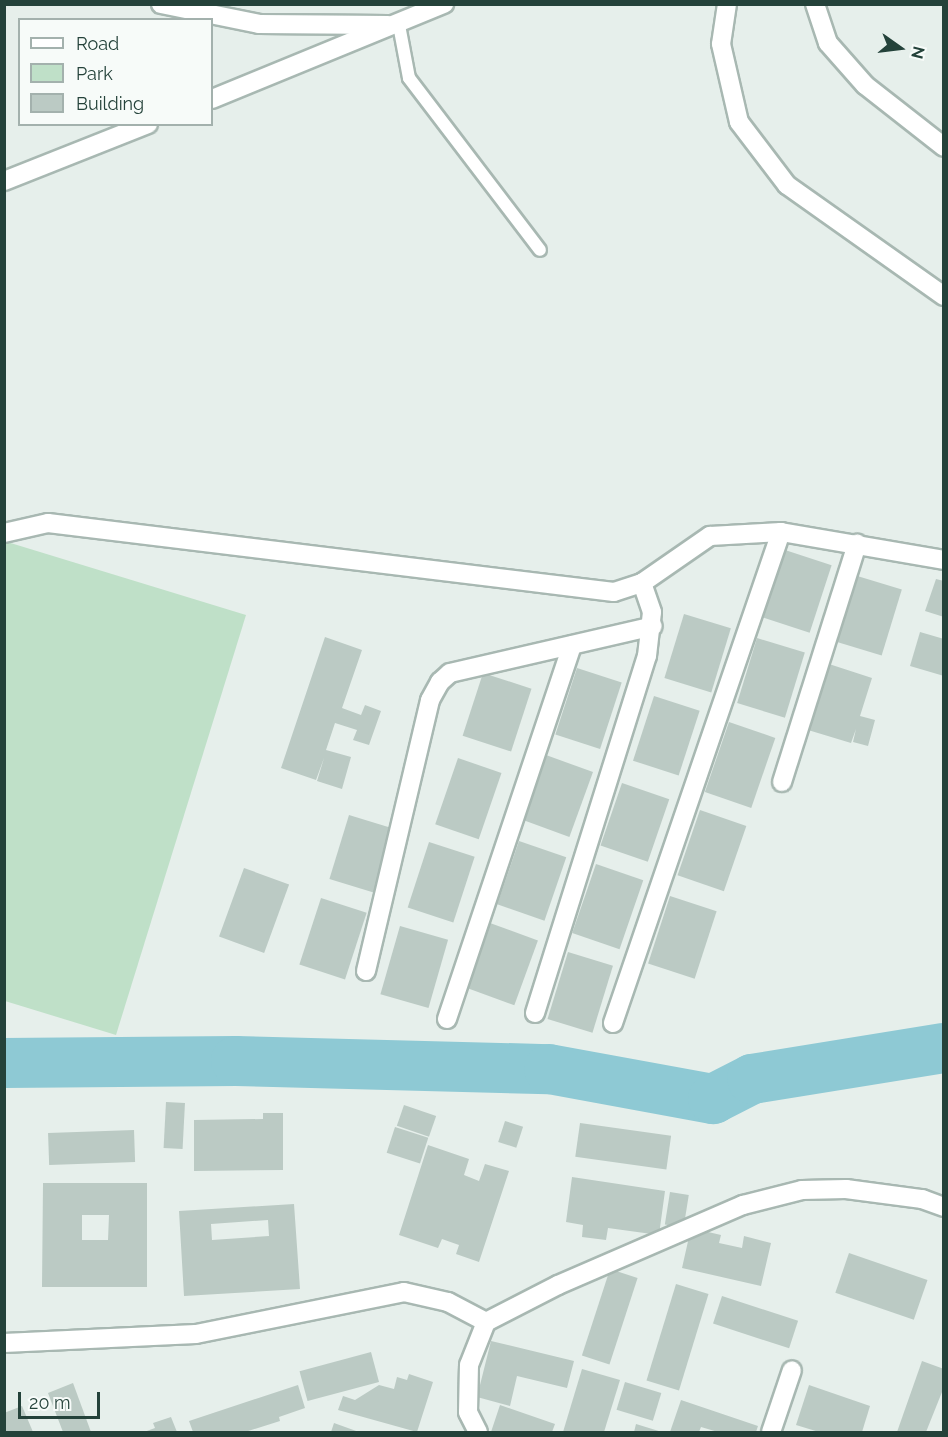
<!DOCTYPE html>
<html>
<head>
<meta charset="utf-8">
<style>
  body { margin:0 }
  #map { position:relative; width:948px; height:1437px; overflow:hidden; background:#e6efeb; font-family:Raleway,sans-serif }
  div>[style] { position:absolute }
  .green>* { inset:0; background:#bfe0c8 }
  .river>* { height:50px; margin:-25px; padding:0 25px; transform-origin:25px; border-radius:25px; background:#8ec9d4 }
  .building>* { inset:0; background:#bbcac4; transform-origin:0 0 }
  .roads { filter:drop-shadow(2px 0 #a8b8b2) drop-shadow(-2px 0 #a8b8b2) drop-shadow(0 2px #a8b8b2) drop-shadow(0 -2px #a8b8b2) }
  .lane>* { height:12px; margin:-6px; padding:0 6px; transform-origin:6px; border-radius:6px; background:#fff }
  .street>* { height:18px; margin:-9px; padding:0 9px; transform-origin:9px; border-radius:9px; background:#fff }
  span { translate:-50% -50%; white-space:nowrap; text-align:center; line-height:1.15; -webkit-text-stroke:6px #f7fbf9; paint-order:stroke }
  .frame { position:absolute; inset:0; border:6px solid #24423a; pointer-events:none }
  .legend { position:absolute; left:18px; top:18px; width:195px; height:108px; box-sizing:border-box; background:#f7fbf9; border:2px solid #a3b1ad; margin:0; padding:8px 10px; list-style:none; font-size:18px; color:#24423a }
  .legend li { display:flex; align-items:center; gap:12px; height:30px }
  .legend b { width:30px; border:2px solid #a3b1ad }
  .north { position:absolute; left:870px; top:18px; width:60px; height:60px; -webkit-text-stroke:4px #f7fbf9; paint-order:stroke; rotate:104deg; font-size:16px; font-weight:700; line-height:24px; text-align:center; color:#24423a }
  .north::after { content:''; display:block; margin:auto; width:21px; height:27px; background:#24423a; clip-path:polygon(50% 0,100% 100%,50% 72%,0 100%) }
  .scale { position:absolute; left:18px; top:1392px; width:82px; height:27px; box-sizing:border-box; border:3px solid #24423a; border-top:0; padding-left:8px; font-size:18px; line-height:21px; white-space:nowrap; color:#24423a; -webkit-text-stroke:4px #f7fbf9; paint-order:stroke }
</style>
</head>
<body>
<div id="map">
  <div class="green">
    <div style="clip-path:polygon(4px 541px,246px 615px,116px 1035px,5px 1001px)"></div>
  </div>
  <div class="river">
    <div style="left:4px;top:1063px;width:232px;rotate:-0.5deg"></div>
    <div style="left:236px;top:1061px;width:313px;rotate:1.5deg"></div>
    <div style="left:549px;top:1069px;width:167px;rotate:10.4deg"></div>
    <div style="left:713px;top:1099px;width:44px;rotate:-27.1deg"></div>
    <div style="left:752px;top:1079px;width:194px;rotate:-9.2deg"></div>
  </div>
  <div class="building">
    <div style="left:785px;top:550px;width:49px;height:71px;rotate:18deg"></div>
    <div style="left:854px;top:575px;width:50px;height:69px;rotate:17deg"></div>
    <div style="clip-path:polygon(936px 579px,944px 581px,944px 617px,925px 611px)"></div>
    <div style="left:684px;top:614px;width:49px;height:67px;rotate:17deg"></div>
    <div style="clip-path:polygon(920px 632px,944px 639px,944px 676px,910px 666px)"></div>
    <div style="clip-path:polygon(325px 637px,362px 650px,342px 708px,361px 715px,365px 705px,381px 711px,369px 745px,353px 740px,357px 730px,335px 723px,326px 750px,351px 757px,342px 789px,317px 781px,324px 758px,316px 780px,281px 768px)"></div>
    <div style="left:757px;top:638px;width:50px;height:68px;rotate:17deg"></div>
    <div style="clip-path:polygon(829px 664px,872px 678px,860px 716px,875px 720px,868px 746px,853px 742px,856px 729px,851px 743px,808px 730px)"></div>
    <div style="left:577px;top:668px;width:47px;height:70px;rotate:18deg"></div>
    <div style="left:483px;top:673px;width:51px;height:66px;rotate:18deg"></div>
    <div style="left:654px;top:696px;width:48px;height:68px;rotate:18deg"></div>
    <div style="left:729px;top:722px;width:49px;height:74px;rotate:19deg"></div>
    <div style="left:546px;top:755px;width:50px;height:69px;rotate:20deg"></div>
    <div style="left:458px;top:758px;width:46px;height:70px;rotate:19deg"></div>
    <div style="left:622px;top:783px;width:50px;height:66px;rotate:19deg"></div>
    <div style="left:700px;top:810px;width:49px;height:69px;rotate:19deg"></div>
    <div style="left:349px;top:815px;width:47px;height:67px;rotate:17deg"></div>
    <div style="left:519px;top:841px;width:50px;height:67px;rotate:19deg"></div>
    <div style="left:429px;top:842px;width:48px;height:69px;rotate:18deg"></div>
    <div style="left:596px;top:864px;width:50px;height:73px;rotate:19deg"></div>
    <div style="left:244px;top:868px;width:48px;height:73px;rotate:20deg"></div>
    <div style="left:670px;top:896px;width:49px;height:71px;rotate:18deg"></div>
    <div style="left:321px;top:898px;width:48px;height:70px;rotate:18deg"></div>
    <div style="left:490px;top:923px;width:51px;height:69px;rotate:20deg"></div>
    <div style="left:400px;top:926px;width:50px;height:71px;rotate:16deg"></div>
    <div style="left:568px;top:952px;width:47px;height:70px;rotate:17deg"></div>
    <div style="left:166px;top:1102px;width:19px;height:46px;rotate:3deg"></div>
    <div style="left:404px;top:1105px;width:34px;height:22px;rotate:19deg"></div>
    <div style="clip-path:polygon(263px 1113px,283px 1113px,283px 1170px,194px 1171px,194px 1120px,263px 1119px)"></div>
    <div style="left:505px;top:1121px;width:19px;height:22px;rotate:18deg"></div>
    <div style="left:580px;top:1123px;width:92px;height:34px;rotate:8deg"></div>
    <div style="left:395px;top:1127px;width:35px;height:27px;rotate:18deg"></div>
    <div style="left:134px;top:1130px;width:32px;height:86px;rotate:88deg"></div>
    <div style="clip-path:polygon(428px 1145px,469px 1159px,464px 1175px,479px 1181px,485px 1164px,509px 1171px,479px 1262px,456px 1254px,459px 1245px,442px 1239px,438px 1248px,399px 1235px)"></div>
    <div style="clip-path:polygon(572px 1177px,665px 1191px,659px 1235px,608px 1228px,606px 1240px,582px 1237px,583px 1225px,566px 1222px)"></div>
    <div style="clip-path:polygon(evenodd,43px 1183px,147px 1183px,147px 1287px,42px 1287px,43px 1183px,82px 1215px,109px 1215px,108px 1240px,82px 1240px,82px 1215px)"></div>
    <div style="left:670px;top:1192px;width:19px;height:33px;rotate:9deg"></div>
    <div style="clip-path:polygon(evenodd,294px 1204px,300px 1289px,184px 1296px,179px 1211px,294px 1204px,268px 1220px,269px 1236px,212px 1240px,211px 1224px,268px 1220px)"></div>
    <div style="clip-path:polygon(691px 1228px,721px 1235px,719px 1243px,742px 1248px,744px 1236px,771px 1243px,761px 1286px,682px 1268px)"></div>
    <div style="left:849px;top:1253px;width:83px;height:42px;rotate:19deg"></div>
    <div style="left:610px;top:1269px;width:29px;height:91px;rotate:18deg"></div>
    <div style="left:676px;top:1284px;width:34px;height:101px;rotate:17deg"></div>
    <div style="left:722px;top:1296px;width:80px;height:29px;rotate:18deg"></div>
    <div style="clip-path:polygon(491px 1341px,574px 1361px,567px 1388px,517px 1376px,510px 1406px,477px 1397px)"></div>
    <div style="left:371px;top:1352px;width:31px;height:74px;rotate:75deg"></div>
    <div style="clip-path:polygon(922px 1361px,944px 1369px,944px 1387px,926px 1432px,897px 1432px)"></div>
    <div style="clip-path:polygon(582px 1369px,620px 1380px,604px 1432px,563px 1432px)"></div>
    <div style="clip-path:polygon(409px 1374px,433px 1382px,417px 1432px,338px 1410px,343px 1396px,355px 1400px,379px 1385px,394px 1389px,397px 1377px,407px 1380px)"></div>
    <div style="left:625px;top:1382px;width:38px;height:29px;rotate:17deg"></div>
    <div style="clip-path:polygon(73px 1383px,91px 1432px,63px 1432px,48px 1393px)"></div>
    <div style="clip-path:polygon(298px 1385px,305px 1408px,279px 1417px,280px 1421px,245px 1432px,193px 1432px,189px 1421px)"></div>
    <div style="clip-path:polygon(809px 1385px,870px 1406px,862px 1432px,819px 1432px,796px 1425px)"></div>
    <div style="clip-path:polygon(681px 1400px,758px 1426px,756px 1432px,718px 1432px,701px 1427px,699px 1432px,670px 1432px)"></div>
    <div style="clip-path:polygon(500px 1405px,555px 1424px,552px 1432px,491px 1432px)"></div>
    <div style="clip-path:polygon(22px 1406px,33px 1432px,4px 1432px,4px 1413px)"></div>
    <div style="clip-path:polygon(171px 1417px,177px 1432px,144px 1432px,155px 1428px,153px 1423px)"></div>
    <div style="clip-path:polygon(334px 1423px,359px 1432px,331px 1432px)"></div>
    <div style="clip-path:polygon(636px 1424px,662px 1432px,634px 1432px)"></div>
  </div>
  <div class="roads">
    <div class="lane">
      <div style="left:399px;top:25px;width:54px;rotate:79.3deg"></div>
      <div style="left:409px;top:78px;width:216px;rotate:52.7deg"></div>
    </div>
    <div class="street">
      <div style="left:161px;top:4px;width:100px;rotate:11.5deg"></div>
      <div style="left:259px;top:24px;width:129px;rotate:0.4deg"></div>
      <div style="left:727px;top:4px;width:40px;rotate:98.5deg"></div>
      <div style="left:721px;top:44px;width:80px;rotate:77deg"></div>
      <div style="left:739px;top:122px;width:79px;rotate:52.7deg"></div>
      <div style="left:787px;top:185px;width:192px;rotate:35.3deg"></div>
      <div style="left:815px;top:4px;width:41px;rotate:71.6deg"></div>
      <div style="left:828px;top:43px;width:56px;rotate:48.6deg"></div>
      <div style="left:865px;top:85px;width:100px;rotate:38.1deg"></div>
      <div style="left:212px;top:99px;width:251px;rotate:-22.3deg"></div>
      <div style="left:4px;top:181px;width:155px;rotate:-21.6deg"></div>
      <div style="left:4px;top:533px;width:45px;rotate:-12.8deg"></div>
      <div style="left:48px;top:523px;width:570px;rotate:6.95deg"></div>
      <div style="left:614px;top:592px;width:29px;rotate:-18deg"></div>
      <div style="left:642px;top:583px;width:83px;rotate:-34.7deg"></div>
      <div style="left:710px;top:536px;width:71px;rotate:-3.2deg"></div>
      <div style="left:781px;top:532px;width:165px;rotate:9.7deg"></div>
      <div style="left:782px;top:782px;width:250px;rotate:-72.5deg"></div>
      <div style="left:366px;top:971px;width:278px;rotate:-76.7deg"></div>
      <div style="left:430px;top:700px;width:21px;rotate:-61deg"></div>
      <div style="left:440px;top:682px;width:13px;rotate:-42deg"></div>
      <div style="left:450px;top:673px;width:208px;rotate:-13deg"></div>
      <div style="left:535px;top:1013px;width:374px;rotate:-72.6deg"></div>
      <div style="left:647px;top:656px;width:44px;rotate:-83.5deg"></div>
      <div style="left:652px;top:612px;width:31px;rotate:-109deg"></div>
      <div style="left:447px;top:1019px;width:394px;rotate:-71.5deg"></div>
      <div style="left:613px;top:1023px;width:519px;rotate:-71.11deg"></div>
      <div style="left:4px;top:1343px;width:192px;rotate:-2.7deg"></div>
      <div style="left:196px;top:1334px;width:212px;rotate:-11.4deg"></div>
      <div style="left:404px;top:1292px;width:45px;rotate:12.8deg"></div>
      <div style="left:448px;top:1302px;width:43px;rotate:27.8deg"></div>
      <div style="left:478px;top:1432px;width:22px;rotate:-117deg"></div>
      <div style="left:468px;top:1412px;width:47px;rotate:-88.8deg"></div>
      <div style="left:469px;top:1365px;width:46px;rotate:-68.4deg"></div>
      <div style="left:486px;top:1322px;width:81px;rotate:-27.2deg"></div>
      <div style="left:558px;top:1285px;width:202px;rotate:-23.4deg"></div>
      <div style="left:743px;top:1205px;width:61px;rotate:-14.3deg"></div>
      <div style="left:802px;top:1190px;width:44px;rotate:-1.3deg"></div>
      <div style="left:846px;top:1189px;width:77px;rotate:7.5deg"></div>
      <div style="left:922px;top:1199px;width:23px;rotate:20deg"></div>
      <div style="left:771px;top:1432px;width:65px;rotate:-71.3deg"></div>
    </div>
  </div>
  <div class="frame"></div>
  <ul class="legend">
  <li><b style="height:8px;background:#fff"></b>Road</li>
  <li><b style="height:16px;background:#bfe0c8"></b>Park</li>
  <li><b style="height:16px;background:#bbcac4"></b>Building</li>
  </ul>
  <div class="north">N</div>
  <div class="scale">20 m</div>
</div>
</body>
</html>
